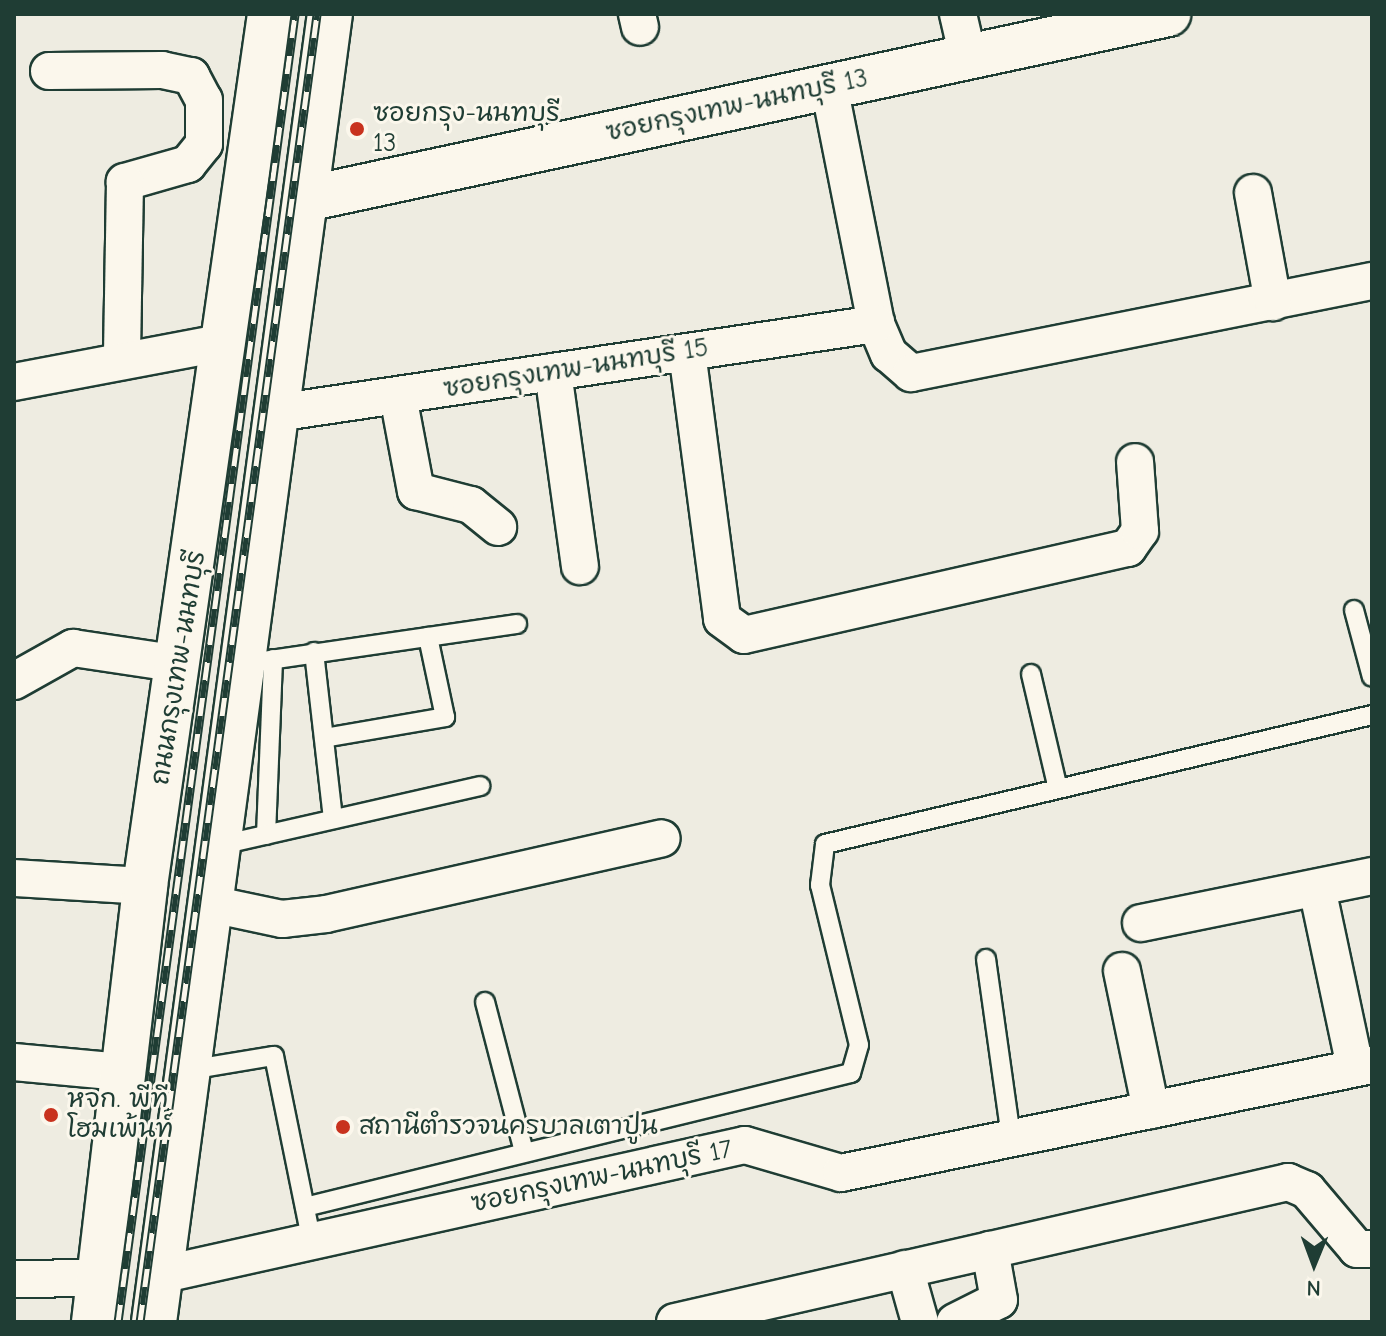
<!DOCTYPE html>
<html>
<head>
<meta charset="utf-8">
<style>
  body { margin:0 }
  #map { position:relative; width:1386px; height:1336px; overflow:hidden; background:#eeece1; font-family:"Comic Neue","Playpen Sans Thai",sans-serif }
  div>[style] { position:absolute }
  .roads { filter:drop-shadow(2px 0 #1f3d34) drop-shadow(-2px 0 #1f3d34) drop-shadow(0 2px #1f3d34) drop-shadow(0 -2px #1f3d34) }
  .service>* { height:18px; margin:-9px; padding:0 9px; transform-origin:9px; border-radius:9px; background:#fbf7ec }
  .minor>* { height:36px; margin:-18px; padding:0 18px; transform-origin:18px; border-radius:18px; background:#fbf7ec }
  .tertiary>* { height:44px; margin:-22px; padding:0 22px; transform-origin:22px; border-radius:22px; background:#fbf7ec }
  .secondary>* { height:44px; margin:-22px; padding:0 22px; transform-origin:22px; border-radius:22px; background:#fbf7ec }
  .rail>* { height:9px; margin-top:-4.5px; transform-origin:0; background:repeating-linear-gradient(90deg,#fbf7ec 0 18px,#1f3d34 0 36px); box-sizing:border-box; border-block:2px solid #1f3d34 }
  .dots>* { width:22px; height:22px; translate:-50% -50%; box-sizing:border-box; border:4px solid #fbf7ec; border-radius:50% }
  span { translate:-50% -50%; white-space:nowrap; text-align:center; line-height:1.15; -webkit-text-stroke:6px #fbf7ec; paint-order:stroke }
  .street-label { font-size:26px; color:#1f3d34 }
  .poi-label { font-size:26px; color:#1f3d34 }
  .left { translate:0 -50%; text-align:left }
  .frame { position:absolute; inset:0; border:16px solid #1f3d34; pointer-events:none }
  .north { position:absolute; left:1274px; top:1224px; width:80px; height:80px; -webkit-text-stroke:6px #fbf7ec; paint-order:stroke; rotate:181deg; font-size:22px; font-weight:700; line-height:32px; text-align:center; color:#1f3d34 }
  .north::after { content:''; display:block; margin:auto; width:28px; height:36px; background:#1f3d34; clip-path:polygon(50% 0,100% 100%,50% 72%,0 100%) }
</style>
</head>
<body>
<div id="map">
  <div class="roads">
    <div class="service">
      <div style="left:1354px;top:610px;width:69px;rotate:75deg"></div>
      <div style="left:314px;top:652px;width:168px;rotate:83.5deg"></div>
      <div style="left:242px;top:664px;width:278px;rotate:-8.3deg"></div>
      <div style="left:1031px;top:674px;width:114px;rotate:76.8deg"></div>
      <div style="left:324px;top:738px;width:123px;rotate:-9.8deg"></div>
      <div style="left:445px;top:717px;width:82px;rotate:-102deg"></div>
      <div style="left:266px;top:835px;width:176px;rotate:-87.7deg"></div>
      <div style="left:221px;top:845px;width:266px;rotate:-12.8deg"></div>
      <div style="left:986px;top:959px;width:180px;rotate:82deg"></div>
      <div style="left:485px;top:1002px;width:155px;rotate:75.4deg"></div>
      <div style="left:189px;top:1070px;width:86px;rotate:-9.4deg"></div>
      <div style="left:274px;top:1056px;width:190px;rotate:78.5deg"></div>
      <div style="left:305px;top:1207px;width:562px;rotate:-13.79deg"></div>
      <div style="left:851px;top:1073px;width:29px;rotate:-74deg"></div>
      <div style="left:859px;top:1045px;width:165px;rotate:-103.7deg"></div>
      <div style="left:820px;top:885px;width:41px;rotate:-83deg"></div>
      <div style="left:825px;top:844px;width:562px;rotate:-13.27deg"></div>
    </div>
    <div class="minor">
      <div style="left:637px;top:14px;width:13px;rotate:77deg"></div>
      <div style="left:958px;top:14px;width:44px;rotate:76.9deg"></div>
      <div style="left:49px;top:71px;width:113px;rotate:-0.5deg"></div>
      <div style="left:162px;top:70px;width:30px;rotate:12deg"></div>
      <div style="left:191px;top:76px;width:27px;rotate:62deg"></div>
      <div style="left:204px;top:100px;width:44px;rotate:90deg"></div>
      <div style="left:204px;top:144px;width:26px;rotate:129deg"></div>
      <div style="left:188px;top:164px;width:66px;rotate:164.1deg"></div>
      <div style="left:125px;top:182px;width:179px;rotate:91deg"></div>
      <div style="left:829px;top:86px;width:243px;rotate:78.8deg"></div>
      <div style="left:876px;top:324px;width:33px;rotate:67deg"></div>
      <div style="left:889px;top:354px;width:29px;rotate:41deg"></div>
      <div style="left:911px;top:373px;width:470px;rotate:-11.3deg"></div>
      <div style="left:1253px;top:193px;width:111px;rotate:79.6deg"></div>
      <div style="left:687px;top:352px;width:269px;rotate:82.5deg"></div>
      <div style="left:722px;top:619px;width:27px;rotate:36deg"></div>
      <div style="left:744px;top:635px;width:394px;rotate:-12.8deg"></div>
      <div style="left:1128px;top:548px;width:21px;rotate:-55deg"></div>
      <div style="left:1140px;top:531px;width:69px;rotate:-94.1deg"></div>
      <div style="left:553px;top:372px;width:196px;rotate:82.1deg"></div>
      <div style="left:14px;top:382px;width:216px;rotate:-10.7deg"></div>
      <div style="left:398px;top:396px;width:97px;rotate:79.3deg"></div>
      <div style="left:416px;top:491px;width:57px;rotate:14.3deg"></div>
      <div style="left:471px;top:505px;width:35px;rotate:39deg"></div>
      <div style="left:276px;top:413px;width:607px;rotate:-8.44deg"></div>
      <div style="left:14px;top:681px;width:68px;rotate:-29.2deg"></div>
      <div style="left:73px;top:648px;width:108px;rotate:8.5deg"></div>
      <div style="left:14px;top:878px;width:131px;rotate:3.5deg"></div>
      <div style="left:1317px;top:888px;width:183px;rotate:78deg"></div>
      <div style="left:211px;top:904px;width:73px;rotate:11.9deg"></div>
      <div style="left:282px;top:919px;width:44px;rotate:-6.5deg"></div>
      <div style="left:326px;top:914px;width:344px;rotate:-12.7deg"></div>
      <div style="left:1141px;top:923px;width:236px;rotate:-11.5deg"></div>
      <div style="left:1122px;top:971px;width:142px;rotate:78.2deg"></div>
      <div style="left:14px;top:1062px;width:108px;rotate:5.3deg"></div>
      <div style="left:905px;top:1269px;width:55px;rotate:74.2deg"></div>
      <div style="left:160px;top:1275px;width:599px;rotate:-12.53deg"></div>
      <div style="left:745px;top:1145px;width:100px;rotate:16.3deg"></div>
      <div style="left:841px;top:1173px;width:542px;rotate:-11.5deg"></div>
      <div style="left:14px;top:1279px;width:86px;rotate:-0.7deg"></div>
      <div style="left:675px;top:1322px;width:629px;rotate:-12.86deg"></div>
      <div style="left:1288px;top:1182px;width:21px;rotate:23deg"></div>
      <div style="left:1307px;top:1190px;width:77px;rotate:49.7deg"></div>
      <div style="left:1357px;top:1249px;width:15px"></div>
      <div style="left:955px;top:1322px;width:49px;rotate:-26.6deg"></div>
      <div style="left:999px;top:1300px;width:51px;rotate:-100.2deg"></div>
    </div>
    <div class="tertiary">
      <div style="left:306px;top:199px;width:882px;rotate:-12.11deg"></div>
    </div>
    <div class="secondary">
      <div style="left:94px;top:1322px;width:439px;rotate:-83.3deg"></div>
      <div style="left:145px;top:886px;width:881px;rotate:-81.84deg"></div>
      <div style="left:154px;top:1322px;width:1320px;rotate:-82.34deg"></div>
    </div>
  </div>
  <div class="rail">
    <div style="left:118px;top:1322px;width:1320px;rotate:-82.29deg"></div>
    <div style="left:140px;top:1322px;width:1320px;rotate:-82.29deg"></div>
  </div>
  <div class="dots">
    <div style="left:357px;top:129px;background:#c8321e"></div>
    <div style="left:51px;top:1115px;background:#c8321e"></div>
    <div style="left:343px;top:1127px;background:#c8321e"></div>
  </div>
  <div class="street-label">
    <span style="left:737px;top:106px;rotate:-12deg">ซอยกรุงเทพ-นนทบุรี 13</span>
    <span style="left:576px;top:369px;rotate:-9deg">ซอยกรุงเทพ-นนทบุรี 15</span>
    <span style="left:179px;top:668px;rotate:-81deg">ถนนกรุงเทพ-นนทบุรี</span>
    <span style="left:602px;top:1177px;rotate:-12deg">ซอยกรุงเทพ-นนทบุรี 17</span>
  </div>
  <div class="poi-label">
    <span class="left" style="left:373px;top:129px">ซอยกรุง-นนทบุรี<br>13</span>
    <span class="left" style="left:67px;top:1115px">หจก. พีที<br>โฮมเพ้นท์</span>
    <span class="left" style="left:359px;top:1127px">สถานีตำรวจนครบาลเตาปูน</span>
  </div>
  <div class="frame"></div>
  <div class="north">N</div>
</div>
</body>
</html>
